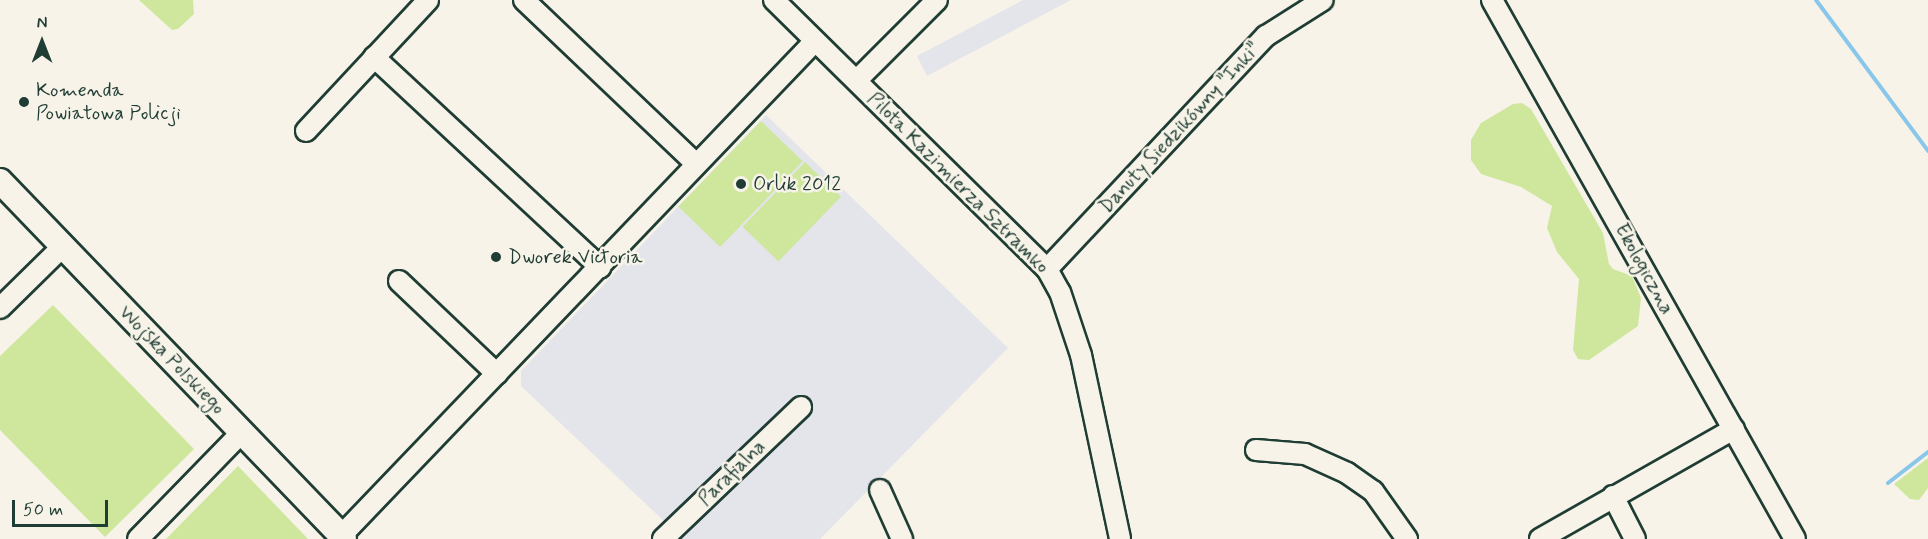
<!DOCTYPE html>
<html>
<head>
<meta charset="utf-8">
<style>
  body { margin:0 }
  #map { position:relative; width:1928px; height:539px; overflow:hidden; background:#f7f3e8; font-family:Mynerve,sans-serif }
  div>[style] { position:absolute }
  .built>* { inset:0; background:#e4e4eb }
  .green>* { inset:0; background:#cee79d; transform-origin:0 0 }
  .stream>* { height:4px; margin:-2px; padding:0 2px; transform-origin:2px; border-radius:2px; background:#88c7e9 }
  .roads { filter:drop-shadow(2px 0 #1f3d34) drop-shadow(-2px 0 #1f3d34) drop-shadow(0 2px #1f3d34) drop-shadow(0 -2px #1f3d34) }
  .minor>* { height:20px; margin:-10px; padding:0 10px; transform-origin:10px; border-radius:10px; background:#f7f3e8 }
  .major>* { height:24px; margin:-12px; padding:0 12px; transform-origin:12px; border-radius:12px; background:#f7f3e8 }
  .dots>* { width:16px; height:16px; translate:-50% -50%; box-sizing:border-box; border:3px solid #f7f3e8; border-radius:50% }
  span { translate:-50% -50%; white-space:nowrap; text-align:center; line-height:1.15; -webkit-text-stroke:5px #f7f3e8; paint-order:stroke }
  .poi-label { font-size:20px; color:#1f3d34 }
  .left { translate:0 -50%; text-align:left }
  .street-label { font-size:20px; color:#1f3d34 }
  .north { position:absolute; left:12px; top:12px; width:60px; height:60px; -webkit-text-stroke:4px #f7f3e8; paint-order:stroke; rotate:0deg; font-size:16px; font-weight:700; line-height:24px; text-align:center; color:#1f3d34 }
  .north::after { content:''; display:block; margin:auto; width:21px; height:27px; background:#1f3d34; clip-path:polygon(50% 0,100% 100%,50% 72%,0 100%) }
  .scale { position:absolute; left:12px; top:500px; width:96px; height:27px; box-sizing:border-box; border:3px solid #1f3d34; border-top:0; padding-left:8px; font-size:18px; line-height:21px; white-space:nowrap; color:#1f3d34; -webkit-text-stroke:4px #f7f3e8; paint-order:stroke }
</style>
</head>
<body>
<div id="map">
  <div class="built">
    <div style="clip-path:polygon(1023px 0,1071px 0,927px 76px,917px 56px)"></div>
    <div style="clip-path:polygon(766px 115px,1008px 348px,820px 539px,683px 539px,521px 386px,521px 371px)"></div>
  </div>
  <div class="green">
    <div style="clip-path:polygon(139px 0,193px 0,194px 14px,178px 29px,172px 30px)"></div>
    <div style="clip-path:polygon(1522px 103px,1531px 109px,1603px 233px,1609px 264px,1613px 269px,1632px 276px,1641px 298px,1638px 326px,1589px 360px,1578px 359px,1573px 350px,1579px 279px,1557px 252px,1547px 228px,1552px 206px,1521px 187px,1481px 174px,1471px 160px,1471px 140px,1481px 123px,1513px 104px)"></div>
    <div style="left:761px;top:121px;width:58px;height:119px;rotate:44deg"></div>
    <div style="left:805px;top:162px;width:50px;height:90px;rotate:44deg"></div>
    <div style="clip-path:polygon(53px 305px,194px 449px,105px 537px,0 430px,0 356px)"></div>
    <div style="clip-path:polygon(1928px 458px,1928px 488px,1919px 500px,1910px 499px,1894px 484px)"></div>
    <div style="clip-path:polygon(238px 466px,308px 539px,166px 539px)"></div>
  </div>
  <div class="stream">
    <div style="left:1816px;top:0;width:188px;rotate:53.4deg"></div>
    <div style="left:1888px;top:483px;width:51px;rotate:-37.8deg"></div>
  </div>
  <div class="roads">
    <div class="minor">
      <div style="left:524px;top:0;width:238px;rotate:43.6deg"></div>
      <div style="left:774px;top:0;width:383px;rotate:44.6deg"></div>
      <div style="left:1047px;top:269px;width:26px;rotate:61deg"></div>
      <div style="left:1060px;top:292px;width:66px;rotate:71.6deg"></div>
      <div style="left:1081px;top:355px;width:188px;rotate:78deg"></div>
      <div style="left:1492px;top:0;width:618px;rotate:60.66deg"></div>
      <div style="left:374px;top:57px;width:309px;rotate:42.9deg"></div>
      <div style="left:857px;top:80px;width:113px;rotate:-45deg"></div>
      <div style="left:306px;top:131px;width:179px;rotate:-47deg"></div>
      <div style="left:1047px;top:269px;width:320px;rotate:-46.8deg"></div>
      <div style="left:1266px;top:36px;width:67px;rotate:-32.3deg"></div>
      <div style="left:399px;top:281px;width:135px;rotate:43.5deg"></div>
      <div style="left:0;top:308px;width:88px;rotate:-44.5deg"></div>
      <div style="left:1256px;top:450px;width:49px;rotate:4.7deg"></div>
      <div style="left:1305px;top:454px;width:46px;rotate:24.3deg"></div>
      <div style="left:1347px;top:473px;width:32px;rotate:35deg"></div>
      <div style="left:1373px;top:491px;width:59px;rotate:54.7deg"></div>
      <div style="left:880px;top:490px;width:54px;rotate:65.8deg"></div>
      <div style="left:1613px;top:496px;width:48px;rotate:62.9deg"></div>
      <div style="left:341px;top:536px;width:685px;rotate:-46.24deg"></div>
      <div style="left:138px;top:539px;width:149px;rotate:-45.8deg"></div>
      <div style="left:663px;top:539px;width:191px;rotate:-43.7deg"></div>
      <div style="left:1540px;top:539px;width:223px;rotate:-29.6deg"></div>
    </div>
    <div class="major">
      <div style="left:0;top:181px;width:496px;rotate:46.1deg"></div>
    </div>
  </div>
  <div class="dots">
    <div style="left:24px;top:102px;background:#1f3d34"></div>
    <div style="left:741px;top:184px;background:#1f3d34"></div>
    <div style="left:496px;top:257px;background:#1f3d34"></div>
  </div>
  <div class="poi-label">
    <span class="left" style="left:36px;top:102px">Komenda<br>Powiatowa Policji</span>
    <span class="left" style="left:753px;top:184px">Orlik 2012</span>
    <span class="left" style="left:508px;top:257px">Dworek Victoria</span>
  </div>
  <div class="street-label">
    <span style="left:1180px;top:128px;rotate:-47deg">Danuty Siedzikówny ”Inki”</span>
    <span style="left:958px;top:183px;rotate:45deg">Pilota Kazimierza Sztramko</span>
    <span style="left:1644px;top:269px;rotate:61deg">Ekologiczna</span>
    <span style="left:172px;top:360px;rotate:46deg">Wojska Polskiego</span>
    <span style="left:732px;top:473px;rotate:-44deg">Parafialna</span>
  </div>
  <div class="north">N</div>
  <div class="scale">50 m</div>
</div>
</body>
</html>
